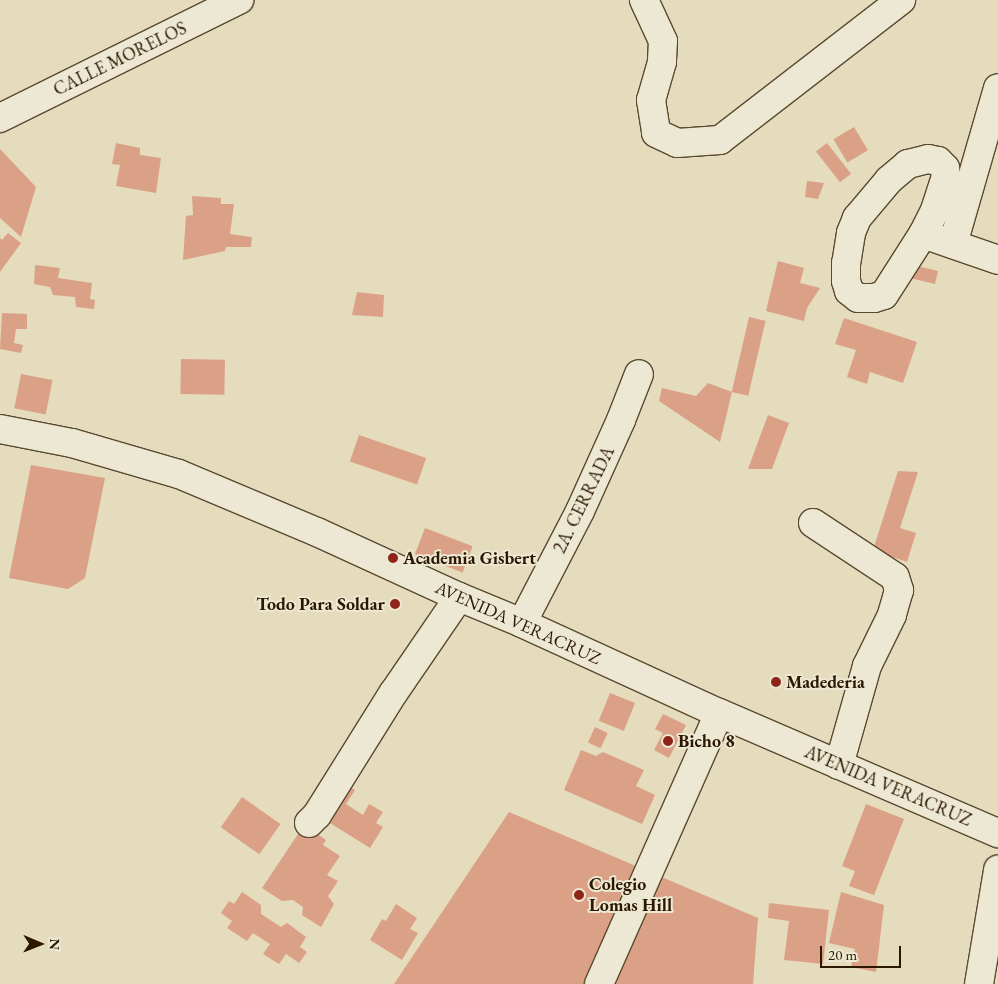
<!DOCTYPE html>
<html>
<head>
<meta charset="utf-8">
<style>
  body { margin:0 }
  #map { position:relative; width:998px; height:984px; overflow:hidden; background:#e4dcbc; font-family:"EB Garamond",serif }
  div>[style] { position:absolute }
  .building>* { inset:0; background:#dba186; transform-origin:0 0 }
  .roads { filter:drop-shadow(1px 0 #5a492f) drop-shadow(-1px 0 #5a492f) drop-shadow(0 1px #5a492f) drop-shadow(0 -1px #5a492f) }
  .minor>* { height:28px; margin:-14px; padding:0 14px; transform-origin:14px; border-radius:14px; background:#ede8d3 }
  .dots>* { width:14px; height:14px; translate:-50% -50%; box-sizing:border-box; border:2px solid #ede8d3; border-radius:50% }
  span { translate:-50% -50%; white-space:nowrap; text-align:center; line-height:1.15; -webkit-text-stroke:4px #ede8d3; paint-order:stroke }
  .street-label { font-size:18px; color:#2c1800 }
  .poi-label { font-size:18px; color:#2c1800; font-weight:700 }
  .left { translate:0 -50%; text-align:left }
  .right { translate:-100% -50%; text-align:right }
  .north { position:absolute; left:15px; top:919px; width:50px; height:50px; -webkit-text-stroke:4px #ede8d3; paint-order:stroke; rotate:91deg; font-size:14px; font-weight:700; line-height:20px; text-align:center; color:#2c1800 }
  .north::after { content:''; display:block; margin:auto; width:18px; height:22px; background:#2c1800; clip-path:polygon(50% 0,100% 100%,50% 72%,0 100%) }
  .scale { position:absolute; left:820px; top:946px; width:81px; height:22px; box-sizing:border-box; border:2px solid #2c1800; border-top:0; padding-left:6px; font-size:15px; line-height:18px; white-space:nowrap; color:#2c1800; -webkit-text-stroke:4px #ede8d3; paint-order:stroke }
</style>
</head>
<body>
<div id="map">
  <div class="building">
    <div style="left:854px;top:127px;width:27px;height:24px;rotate:59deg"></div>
    <div style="clip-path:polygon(116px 143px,140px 148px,140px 155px,161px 158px,156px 193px,116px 186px,120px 165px,112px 164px)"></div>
    <div style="left:827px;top:143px;width:39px;height:14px;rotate:52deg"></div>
    <div style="clip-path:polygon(0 149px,36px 187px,21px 237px,0 218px)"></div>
    <div style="clip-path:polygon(807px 181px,824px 183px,818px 199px,805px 197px)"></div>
    <div style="clip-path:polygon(192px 196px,221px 198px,221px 204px,234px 204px,230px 234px,252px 237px,251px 247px,226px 247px,225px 251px,183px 260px,186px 216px,193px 215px)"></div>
    <div style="clip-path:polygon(8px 233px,21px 243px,0 272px,0 238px,2px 240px)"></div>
    <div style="clip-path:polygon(778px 261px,804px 268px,800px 283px,820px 288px,807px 308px,804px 321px,766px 311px)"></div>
    <div style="clip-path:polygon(909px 264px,938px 271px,935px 284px,910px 278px)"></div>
    <div style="clip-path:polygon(35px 265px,60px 268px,58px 278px,92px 283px,90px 299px,95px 300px,94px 309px,76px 307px,75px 297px,53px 295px,50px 287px,34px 284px)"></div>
    <div style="clip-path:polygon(357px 292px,384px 295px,383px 317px,352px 315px)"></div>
    <div style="clip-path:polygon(2px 313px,27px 314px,27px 329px,16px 329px,14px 343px,23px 345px,21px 353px,0 349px)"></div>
    <div style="left:749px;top:317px;width:17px;height:77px;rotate:13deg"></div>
    <div style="clip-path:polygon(844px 318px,917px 342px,903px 383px,870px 372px,867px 384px,847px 377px,856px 350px,835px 344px)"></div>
    <div style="left:181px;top:359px;width:44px;height:35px;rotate:1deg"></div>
    <div style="left:21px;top:374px;width:32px;height:35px;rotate:11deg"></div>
    <div style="clip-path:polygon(708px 383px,732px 392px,720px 442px,659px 401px,662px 388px,696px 396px)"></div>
    <div style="clip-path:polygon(768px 415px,789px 423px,772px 469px,748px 469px)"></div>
    <div style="left:359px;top:435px;width:71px;height:28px;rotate:19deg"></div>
    <div style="clip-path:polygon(31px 465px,105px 478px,85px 578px,68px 589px,9px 578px)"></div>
    <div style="clip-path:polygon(898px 471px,918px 472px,900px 528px,916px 533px,907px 562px,873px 550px)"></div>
    <div style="left:425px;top:528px;width:51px;height:28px;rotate:21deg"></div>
    <div style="left:610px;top:693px;width:27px;height:30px;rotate:22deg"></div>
    <div style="clip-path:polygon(663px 714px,686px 725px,669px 758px,654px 750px,663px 733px,655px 729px)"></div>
    <div style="left:595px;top:727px;width:14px;height:17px;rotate:25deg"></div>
    <div style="clip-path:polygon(581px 750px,596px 756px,603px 752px,644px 770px,636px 786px,655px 795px,642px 824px,564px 790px)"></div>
    <div style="clip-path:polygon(342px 782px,355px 790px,346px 804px,363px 815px,369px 804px,383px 812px,376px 823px,383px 827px,370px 848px,317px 815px)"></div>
    <div style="left:242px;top:797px;width:47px;height:37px;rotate:35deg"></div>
    <div style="clip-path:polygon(866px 804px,904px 819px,874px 895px,849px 886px,855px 871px,842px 866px)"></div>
    <div style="clip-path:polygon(509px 812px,758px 918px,753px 984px,394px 984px)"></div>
    <div style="clip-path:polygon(304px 825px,326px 840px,323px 845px,340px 856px,327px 875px,338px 881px,328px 896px,334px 904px,321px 927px,302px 915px,303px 907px,293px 900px,282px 901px,262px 888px)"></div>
    <div style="clip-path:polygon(242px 892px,261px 905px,261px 914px,281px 927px,287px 923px,306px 937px,300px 947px,307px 952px,299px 963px,286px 954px,279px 964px,263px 954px,270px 944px,253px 933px,247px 941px,227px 928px,232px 921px,221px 913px,229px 901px,234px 904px)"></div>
    <div style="clip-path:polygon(841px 892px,884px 905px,876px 972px,851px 967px,855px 949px,829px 943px)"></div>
    <div style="clip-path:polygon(769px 903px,829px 910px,823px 964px,784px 960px,789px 921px,768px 918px)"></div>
    <div style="clip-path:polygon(396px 904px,417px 918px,410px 929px,418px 933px,402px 960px,370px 940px,382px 919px,386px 921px)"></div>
  </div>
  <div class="roads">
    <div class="minor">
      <div style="left:644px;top:0;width:45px;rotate:65.1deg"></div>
      <div style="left:663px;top:41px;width:21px;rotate:93deg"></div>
      <div style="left:662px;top:62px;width:40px;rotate:106deg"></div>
      <div style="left:651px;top:100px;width:33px;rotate:81deg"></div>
      <div style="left:656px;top:133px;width:23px;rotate:25deg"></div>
      <div style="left:677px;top:143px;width:43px;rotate:-4deg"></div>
      <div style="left:720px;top:140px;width:229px;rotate:-37.7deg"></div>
      <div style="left:0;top:118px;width:267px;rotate:-26.3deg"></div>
      <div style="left:923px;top:234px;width:27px;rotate:-63deg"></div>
      <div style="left:935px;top:210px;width:35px;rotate:-72deg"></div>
      <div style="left:946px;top:177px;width:9px;rotate:-96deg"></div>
      <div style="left:945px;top:168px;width:10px;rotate:-135deg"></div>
      <div style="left:938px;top:161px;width:10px;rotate:-169deg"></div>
      <div style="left:928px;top:159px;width:21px;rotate:166deg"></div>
      <div style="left:908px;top:164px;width:25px;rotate:140deg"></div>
      <div style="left:889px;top:180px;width:50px;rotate:130.1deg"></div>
      <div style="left:857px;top:218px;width:16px;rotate:112deg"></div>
      <div style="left:851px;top:233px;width:30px;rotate:99deg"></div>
      <div style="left:846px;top:263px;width:18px;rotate:90deg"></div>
      <div style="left:846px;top:281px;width:10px;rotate:73deg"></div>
      <div style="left:849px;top:291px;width:11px;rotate:38deg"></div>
      <div style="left:858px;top:298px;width:16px"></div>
      <div style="left:874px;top:298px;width:10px;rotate:-17deg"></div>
      <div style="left:884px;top:295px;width:72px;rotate:-57.4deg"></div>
      <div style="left:923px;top:234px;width:79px;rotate:19.1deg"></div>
      <div style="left:953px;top:244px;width:162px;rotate:-73.9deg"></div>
      <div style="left:0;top:429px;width:73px;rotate:11deg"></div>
      <div style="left:72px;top:443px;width:111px;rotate:16.2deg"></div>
      <div style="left:179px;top:474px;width:150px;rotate:22.8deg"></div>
      <div style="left:317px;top:532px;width:156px;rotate:24.6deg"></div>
      <div style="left:459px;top:597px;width:68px;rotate:22.4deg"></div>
      <div style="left:522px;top:623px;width:217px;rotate:24.6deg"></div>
      <div style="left:719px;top:713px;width:304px;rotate:23.3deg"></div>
      <div style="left:813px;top:523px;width:98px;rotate:33.4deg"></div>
      <div style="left:895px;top:577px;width:14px;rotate:73deg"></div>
      <div style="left:899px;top:590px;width:26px;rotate:106deg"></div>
      <div style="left:892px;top:615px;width:57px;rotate:116.1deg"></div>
      <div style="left:867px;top:666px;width:103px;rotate:105.8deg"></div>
      <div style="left:522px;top:623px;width:126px;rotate:-62.6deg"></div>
      <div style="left:580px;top:511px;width:100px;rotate:-65.7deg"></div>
      <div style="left:621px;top:420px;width:49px;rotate:-68.6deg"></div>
      <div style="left:309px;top:823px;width:11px;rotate:-45deg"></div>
      <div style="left:317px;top:815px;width:145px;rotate:-58deg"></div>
      <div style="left:394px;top:692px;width:115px;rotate:-55.6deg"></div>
      <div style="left:599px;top:984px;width:296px;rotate:-66.1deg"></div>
      <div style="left:979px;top:984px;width:116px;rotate:-80.5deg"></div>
    </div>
  </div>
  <div class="dots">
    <div style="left:393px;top:558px;background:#8f2418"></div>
    <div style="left:395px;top:604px;background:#8f2418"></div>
    <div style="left:776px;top:682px;background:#8f2418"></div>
    <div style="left:668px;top:741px;background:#8f2418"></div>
    <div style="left:579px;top:895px;background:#8f2418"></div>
  </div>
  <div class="street-label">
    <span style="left:120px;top:59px;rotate:-26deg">CALLE MORELOS</span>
    <span style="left:584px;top:500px;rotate:-64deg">2A. CERRADA</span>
    <span style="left:518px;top:623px;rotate:24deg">AVENIDA VERACRUZ</span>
    <span style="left:888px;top:786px;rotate:23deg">AVENIDA VERACRUZ</span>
  </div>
  <div class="poi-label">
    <span class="left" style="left:403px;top:558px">Academia Gisbert</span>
    <span class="right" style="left:385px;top:604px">Todo Para Soldar</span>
    <span class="left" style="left:786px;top:682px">Madederia</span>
    <span class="left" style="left:678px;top:741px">Bicho 8</span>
    <span class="left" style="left:589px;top:895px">Colegio<br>Lomas Hill</span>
  </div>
  <div class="north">N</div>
  <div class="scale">20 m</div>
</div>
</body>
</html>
